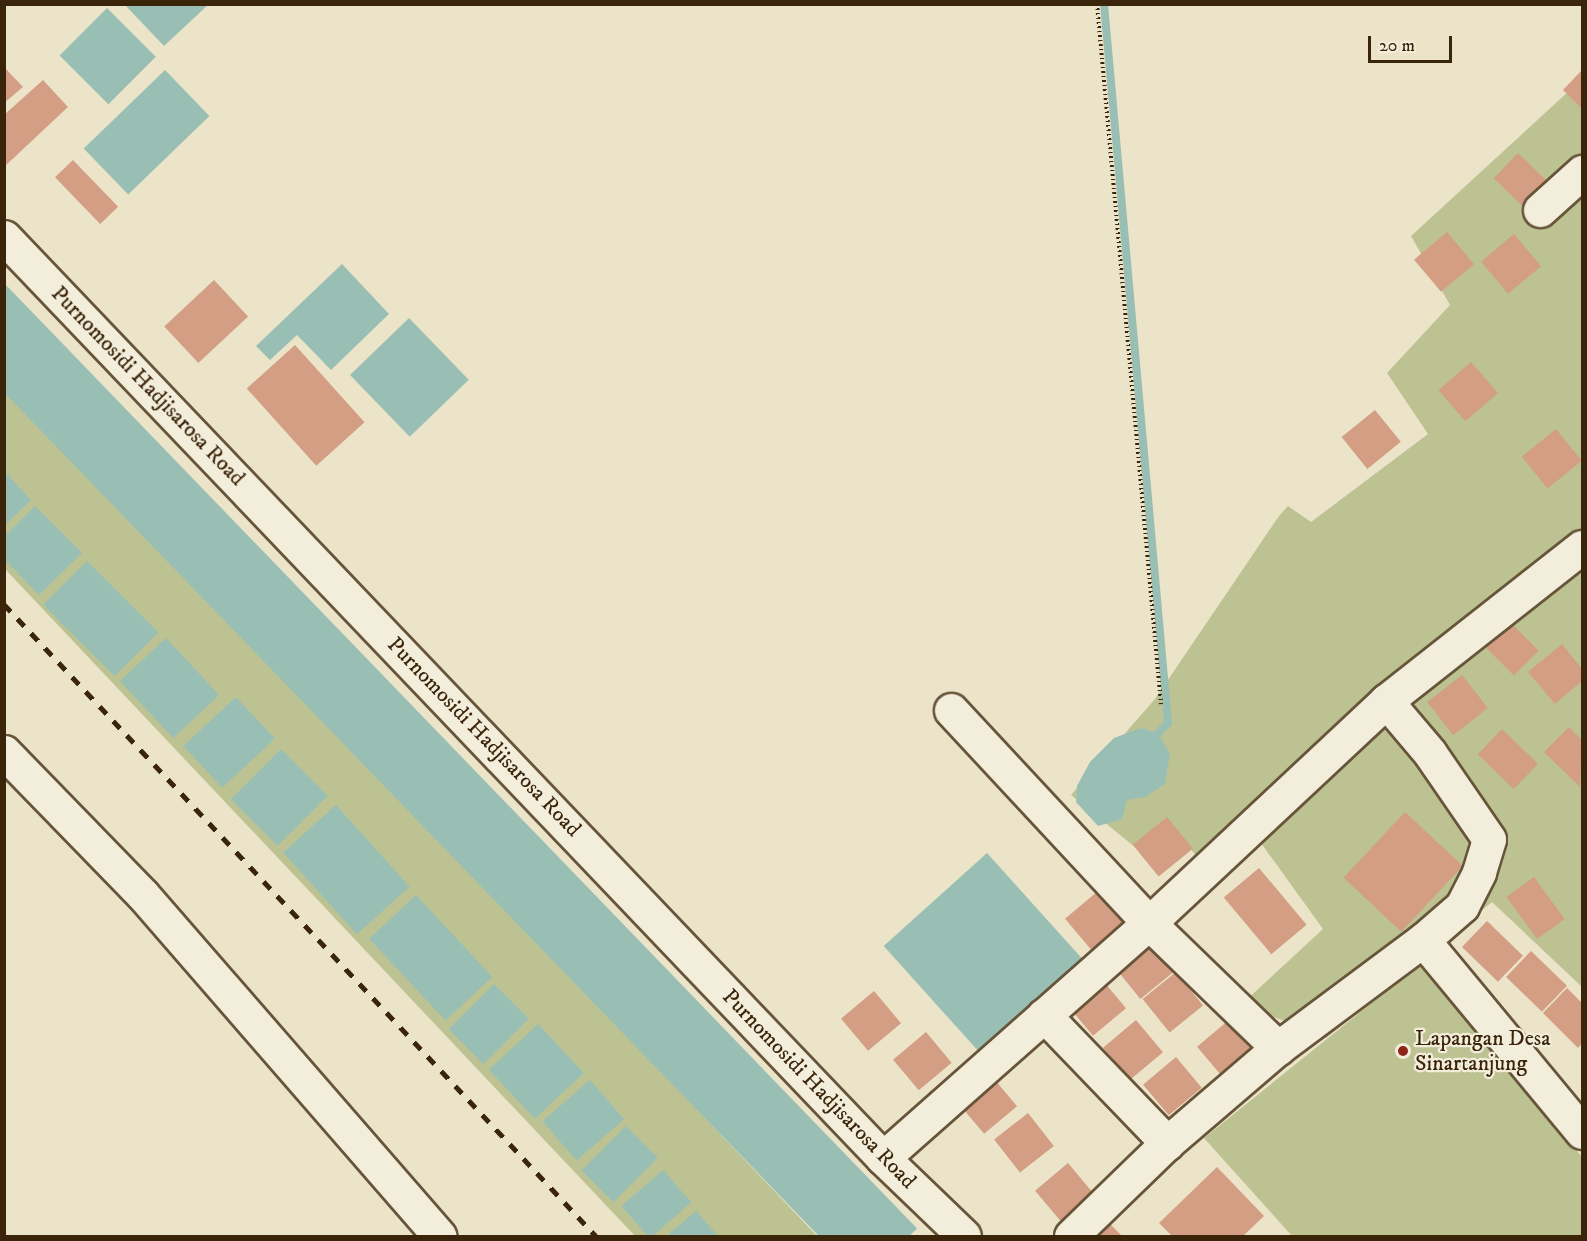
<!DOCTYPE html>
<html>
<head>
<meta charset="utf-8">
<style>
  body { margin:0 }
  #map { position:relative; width:1587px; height:1241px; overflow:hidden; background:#ece4c9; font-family:"IM FELL DW Pica",serif }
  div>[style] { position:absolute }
  .green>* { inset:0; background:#bdc293 }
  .water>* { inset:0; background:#99bfb5; transform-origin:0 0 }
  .stream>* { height:8px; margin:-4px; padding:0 4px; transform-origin:4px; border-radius:4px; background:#99bfb5 }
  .building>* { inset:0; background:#d39e83; transform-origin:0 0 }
  .path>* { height:4px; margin-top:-2px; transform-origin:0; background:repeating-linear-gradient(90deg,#3b250a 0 1.5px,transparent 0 4.5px) }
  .roads { filter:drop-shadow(2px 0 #67553a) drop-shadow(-2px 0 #67553a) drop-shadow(0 2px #67553a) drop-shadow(0 -2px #67553a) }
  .minor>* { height:33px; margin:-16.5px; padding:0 16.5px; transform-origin:16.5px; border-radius:16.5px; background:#f3eddc }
  .rail>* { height:4.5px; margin-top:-2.25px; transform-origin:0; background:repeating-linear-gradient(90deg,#3b250a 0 10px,transparent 0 20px) }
  .dots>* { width:16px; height:16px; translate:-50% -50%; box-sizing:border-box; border:3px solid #f3eddc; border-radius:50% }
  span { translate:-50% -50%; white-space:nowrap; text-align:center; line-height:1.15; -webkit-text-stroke:4.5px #f3eddc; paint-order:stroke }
  .street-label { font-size:22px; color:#3b250a }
  .poi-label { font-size:22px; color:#3b250a }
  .left { translate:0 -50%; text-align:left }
  .frame { position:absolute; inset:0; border:6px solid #3b250a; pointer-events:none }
  .scale { position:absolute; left:1368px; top:36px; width:84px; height:27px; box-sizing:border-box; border:3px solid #3b250a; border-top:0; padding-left:8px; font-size:18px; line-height:21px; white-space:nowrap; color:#3b250a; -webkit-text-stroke:4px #f3eddc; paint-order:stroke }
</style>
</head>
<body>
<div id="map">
  <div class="green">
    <div style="clip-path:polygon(1582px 79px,1582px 987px,1492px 902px,1326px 1038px,1242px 1004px,1323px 929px,1258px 839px,1210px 873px,1176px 831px,1136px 848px,1071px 795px,1155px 699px,1279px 516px,1288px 506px,1311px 522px,1428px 434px,1387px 373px,1450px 305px,1411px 236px)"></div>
    <div style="clip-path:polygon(4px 379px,817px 1236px,635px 1236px,5px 569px)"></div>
    <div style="clip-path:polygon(1420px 964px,1582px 1157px,1582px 1236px,1292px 1236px,1204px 1138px)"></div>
  </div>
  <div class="water">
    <div style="clip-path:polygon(125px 5px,208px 5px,164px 46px)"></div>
    <div style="left:107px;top:8px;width:69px;height:67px;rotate:45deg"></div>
    <div style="left:165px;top:70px;width:64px;height:113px;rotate:46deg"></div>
    <div style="clip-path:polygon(342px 264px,389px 314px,331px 370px,297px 335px,270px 360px,256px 346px)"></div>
    <div style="left:5px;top:284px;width:1313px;height:76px;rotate:46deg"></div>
    <div style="left:409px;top:318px;width:86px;height:82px;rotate:46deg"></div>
    <div style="clip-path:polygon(5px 472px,31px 500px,5px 525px)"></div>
    <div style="clip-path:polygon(35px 506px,82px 553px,39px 595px,4px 559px,5px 536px)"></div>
    <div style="left:87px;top:561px;width:101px;height:62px;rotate:45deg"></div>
    <div style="left:166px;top:638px;width:78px;height:63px;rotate:47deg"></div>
    <div style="left:236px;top:697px;width:57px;height:72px;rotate:47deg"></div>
    <div style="clip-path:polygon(1141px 728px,1158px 733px,1170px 754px,1165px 784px,1145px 797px,1127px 800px,1122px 819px,1098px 826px,1076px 802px,1077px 786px,1090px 762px,1114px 738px)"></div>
    <div style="left:281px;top:749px;width:66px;height:71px;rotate:45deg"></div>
    <div style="left:336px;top:805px;width:110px;height:71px;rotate:48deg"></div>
    <div style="left:987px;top:853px;width:142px;height:139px;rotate:48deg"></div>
    <div style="left:416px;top:895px;width:112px;height:64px;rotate:47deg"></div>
    <div style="left:494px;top:984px;width:49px;height:64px;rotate:45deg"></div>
    <div style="left:538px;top:1024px;width:67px;height:67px;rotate:47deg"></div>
    <div style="left:590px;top:1080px;width:52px;height:63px;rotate:49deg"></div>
    <div style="left:626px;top:1126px;width:45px;height:63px;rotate:45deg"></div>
    <div style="left:663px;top:1170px;width:43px;height:55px;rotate:49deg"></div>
    <div style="clip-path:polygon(696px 1211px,718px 1236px,667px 1236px)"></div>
  </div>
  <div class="stream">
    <div style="left:1104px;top:4px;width:722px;rotate:84.91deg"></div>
    <div style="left:1168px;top:723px;width:14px;rotate:135deg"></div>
  </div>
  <div class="building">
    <div style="clip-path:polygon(4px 67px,23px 87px,4px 103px)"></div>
    <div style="clip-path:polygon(1582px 70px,1582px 109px,1563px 90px)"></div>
    <div style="clip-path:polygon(43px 80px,68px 107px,4px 167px,4px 115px)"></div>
    <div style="left:1518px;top:153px;width:50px;height:35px;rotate:44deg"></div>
    <div style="left:73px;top:160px;width:65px;height:25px;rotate:46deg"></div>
    <div style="left:1447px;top:232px;width:42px;height:43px;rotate:50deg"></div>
    <div style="left:1514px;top:234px;width:42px;height:43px;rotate:50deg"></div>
    <div style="left:214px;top:280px;width:50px;height:68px;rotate:47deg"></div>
    <div style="left:295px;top:345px;width:104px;height:65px;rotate:48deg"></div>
    <div style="left:1471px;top:362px;width:41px;height:43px;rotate:49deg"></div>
    <div style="left:1375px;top:410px;width:41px;height:43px;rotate:51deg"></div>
    <div style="left:1556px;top:429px;width:41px;height:44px;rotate:51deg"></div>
    <div style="left:1504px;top:616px;width:49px;height:35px;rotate:45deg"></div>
    <div style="clip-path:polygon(1562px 644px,1582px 669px,1582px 681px,1555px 704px,1528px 672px)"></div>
    <div style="left:1462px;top:675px;width:42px;height:44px;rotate:52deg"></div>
    <div style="clip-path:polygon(1569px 727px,1582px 740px,1580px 787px,1544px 752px)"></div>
    <div style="left:1502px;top:729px;width:50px;height:35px;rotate:44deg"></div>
    <div style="left:1405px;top:812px;width:79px;height:90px;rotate:43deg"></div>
    <div style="left:1167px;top:817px;width:41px;height:44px;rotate:51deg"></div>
    <div style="left:1259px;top:868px;width:74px;height:46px;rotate:50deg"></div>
    <div style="left:1534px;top:877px;width:52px;height:34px;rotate:54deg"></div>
    <div style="left:1098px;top:891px;width:42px;height:43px;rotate:50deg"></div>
    <div style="left:1487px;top:921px;width:50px;height:36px;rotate:44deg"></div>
    <div style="left:1148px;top:940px;width:41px;height:43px;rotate:51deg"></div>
    <div style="left:1531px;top:951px;width:50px;height:36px;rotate:44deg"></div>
    <div style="left:1176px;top:972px;width:43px;height:43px;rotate:51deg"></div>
    <div style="left:1099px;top:976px;width:42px;height:43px;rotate:50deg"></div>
    <div style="clip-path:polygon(1567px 988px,1582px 1003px,1582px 1043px,1578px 1048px,1543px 1013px)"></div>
    <div style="left:874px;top:991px;width:42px;height:43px;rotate:50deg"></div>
    <div style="left:1230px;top:1019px;width:42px;height:43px;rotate:50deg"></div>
    <div style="left:1136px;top:1020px;width:42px;height:43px;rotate:50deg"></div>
    <div style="left:926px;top:1032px;width:40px;height:43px;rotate:50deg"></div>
    <div style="left:1176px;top:1057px;width:40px;height:43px;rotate:50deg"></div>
    <div style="left:990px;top:1074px;width:42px;height:43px;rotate:50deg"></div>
    <div style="left:1028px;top:1113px;width:42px;height:43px;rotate:52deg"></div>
    <div style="left:1068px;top:1163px;width:42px;height:43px;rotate:50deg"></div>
    <div style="clip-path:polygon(1217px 1167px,1264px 1216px,1243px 1236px,1172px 1236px,1159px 1223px)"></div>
    <div style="clip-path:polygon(1108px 1222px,1122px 1236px,1092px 1236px)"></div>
  </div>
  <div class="path">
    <div style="left:1097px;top:4px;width:703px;rotate:84.78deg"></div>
  </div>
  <div class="roads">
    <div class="minor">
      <div style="left:1540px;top:210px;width:57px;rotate:-42.1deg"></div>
      <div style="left:4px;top:237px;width:1273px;rotate:46.34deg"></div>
      <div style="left:883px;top:1158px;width:112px;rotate:43.9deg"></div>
      <div style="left:951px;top:710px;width:291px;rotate:47.1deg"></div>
      <div style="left:1149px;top:923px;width:180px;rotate:44.1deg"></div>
      <div style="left:4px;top:752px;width:199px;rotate:45.8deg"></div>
      <div style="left:143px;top:895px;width:452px;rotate:49deg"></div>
      <div style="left:1423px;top:940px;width:249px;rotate:50.4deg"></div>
      <div style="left:1044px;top:1015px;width:178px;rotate:46.1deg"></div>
      <div style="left:883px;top:1158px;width:355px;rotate:-41.5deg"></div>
      <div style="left:1149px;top:923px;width:325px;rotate:-43.1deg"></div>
      <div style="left:1071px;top:1236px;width:134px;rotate:-44.1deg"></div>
      <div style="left:1167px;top:1143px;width:146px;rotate:-40.6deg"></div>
      <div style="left:1278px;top:1048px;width:181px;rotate:-36.7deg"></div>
      <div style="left:1423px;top:940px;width:52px;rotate:-41.1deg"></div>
      <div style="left:1462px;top:906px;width:38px;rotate:-63deg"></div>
      <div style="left:1479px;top:872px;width:34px;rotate:-73deg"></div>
      <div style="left:1489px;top:839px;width:104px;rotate:-124.5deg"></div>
      <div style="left:1430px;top:753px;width:68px;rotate:-130.2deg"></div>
      <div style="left:1386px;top:701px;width:249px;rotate:-38.2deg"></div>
    </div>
  </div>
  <div class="rail">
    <div style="left:4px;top:604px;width:866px;rotate:46.87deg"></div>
  </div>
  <div class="dots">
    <div style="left:1403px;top:1051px;background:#8f2418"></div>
  </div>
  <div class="street-label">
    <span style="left:148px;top:386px;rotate:46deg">Purnomosidi Hadjisarosa Road</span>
    <span style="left:484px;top:737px;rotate:46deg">Purnomosidi Hadjisarosa Road</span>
    <span style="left:819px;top:1089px;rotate:46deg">Purnomosidi Hadjisarosa Road</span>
  </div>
  <div class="poi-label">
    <span class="left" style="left:1415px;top:1051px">Lapangan Desa<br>Sinartanjung</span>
  </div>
  <div class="frame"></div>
  <div class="scale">20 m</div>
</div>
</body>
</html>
